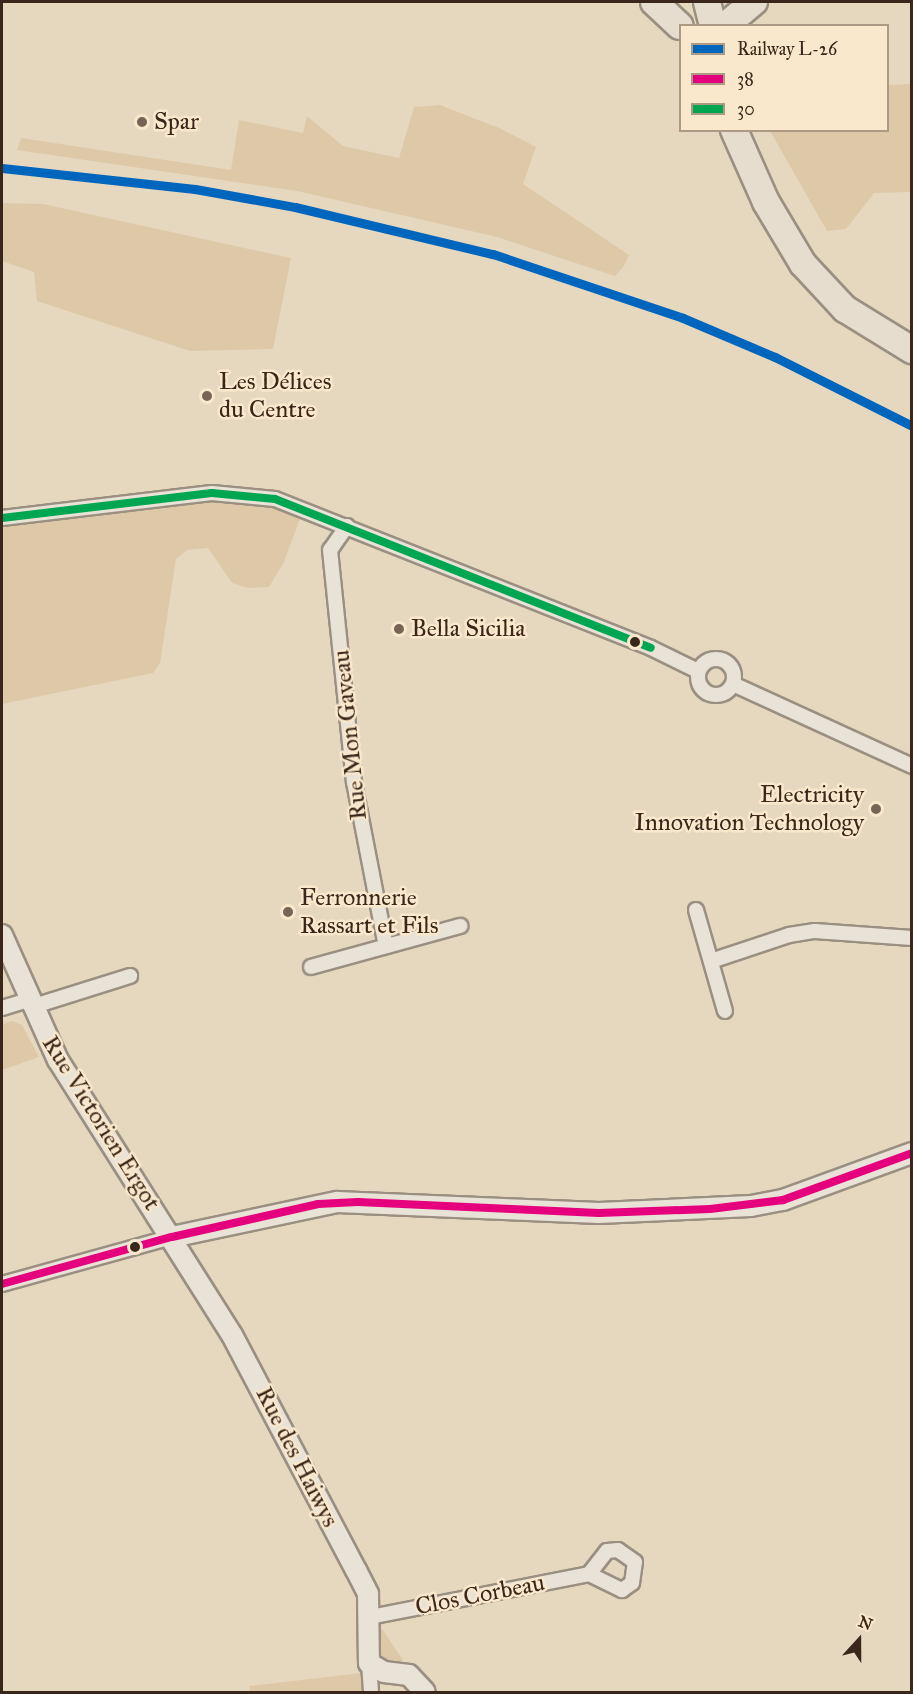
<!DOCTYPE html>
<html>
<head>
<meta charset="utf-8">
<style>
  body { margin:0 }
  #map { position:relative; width:913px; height:1694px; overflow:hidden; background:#e6d8bf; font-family:"IM FELL Great Primer",serif }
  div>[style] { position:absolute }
  .green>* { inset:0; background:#ddc9a8 }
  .roads { filter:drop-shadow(2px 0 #9a8f80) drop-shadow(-2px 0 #9a8f80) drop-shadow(0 2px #9a8f80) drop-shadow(0 -2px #9a8f80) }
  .street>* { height:14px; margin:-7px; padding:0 7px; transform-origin:7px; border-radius:7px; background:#e9e2d6 }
  .street>.ring { margin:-7px; padding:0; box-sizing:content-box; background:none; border:14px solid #e9e2d6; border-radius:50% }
  .secondary>* { height:20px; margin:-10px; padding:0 10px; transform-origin:10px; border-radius:10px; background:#e9e2d6 }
  .highway>* { height:26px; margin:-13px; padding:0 13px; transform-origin:13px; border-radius:13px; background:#e6ddcf }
  .bus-1>* { height:8px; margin:-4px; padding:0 4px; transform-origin:4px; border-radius:4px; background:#e5007d }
  .bus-2>* { height:8px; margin:-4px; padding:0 4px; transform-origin:4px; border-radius:4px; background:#00a651 }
  .rail-1>* { height:9px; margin:-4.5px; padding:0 4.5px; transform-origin:4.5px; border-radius:4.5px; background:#0065bd }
  .dots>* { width:16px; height:16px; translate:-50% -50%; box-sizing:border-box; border:3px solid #f9e8cb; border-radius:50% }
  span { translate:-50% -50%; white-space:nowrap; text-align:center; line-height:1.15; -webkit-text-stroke:5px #f9e8cb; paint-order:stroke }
  .poi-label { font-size:24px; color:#3a261a }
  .left { translate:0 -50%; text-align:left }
  .right { translate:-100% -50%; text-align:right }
  .street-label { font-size:24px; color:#3a261a }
  .frame { position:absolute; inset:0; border:3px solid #3a261a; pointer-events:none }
  .legend { position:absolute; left:679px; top:24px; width:210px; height:108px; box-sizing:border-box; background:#f9e8cb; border:2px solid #ad9a84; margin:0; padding:8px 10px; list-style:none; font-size:18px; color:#3a261a }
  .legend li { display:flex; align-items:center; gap:12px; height:30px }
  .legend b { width:30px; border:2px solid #ad9a84 }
  .north { position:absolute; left:829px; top:1610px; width:60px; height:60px; -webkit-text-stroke:4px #f9e8cb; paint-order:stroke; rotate:21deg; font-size:16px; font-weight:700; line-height:24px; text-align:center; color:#3a261a }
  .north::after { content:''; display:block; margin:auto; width:21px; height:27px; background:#3a261a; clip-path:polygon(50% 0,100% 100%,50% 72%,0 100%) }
</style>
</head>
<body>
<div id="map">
  <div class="green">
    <div style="clip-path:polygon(911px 84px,911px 192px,874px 193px,846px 229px,827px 231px,770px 131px,888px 130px,888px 85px)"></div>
    <div style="clip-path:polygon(440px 105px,499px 128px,536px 147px,523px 184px,629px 255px,624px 266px,615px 276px,497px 237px,297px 191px,17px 150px,21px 138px,231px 170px,239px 120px,303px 133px,307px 116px,343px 146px,399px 158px,414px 107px)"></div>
    <div style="clip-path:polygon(2px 203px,43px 204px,291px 258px,273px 349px,190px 351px,37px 301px,34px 272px,2px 261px)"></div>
    <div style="clip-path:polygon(212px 493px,304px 508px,284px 562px,269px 587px,248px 588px,232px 583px,208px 548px,187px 550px,176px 559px,160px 663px,153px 673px,2px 704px,2px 518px)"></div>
    <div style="clip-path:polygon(13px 1021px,22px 1025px,39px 1057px,2px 1070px,2px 1024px)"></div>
    <div style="clip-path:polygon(382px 1629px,403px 1660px,398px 1667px,380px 1657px,375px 1645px,377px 1631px)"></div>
    <div style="clip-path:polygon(370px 1672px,371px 1692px,250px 1692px,249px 1686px)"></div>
  </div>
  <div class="roads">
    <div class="street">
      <div style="left:2px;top:518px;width:211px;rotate:-6.8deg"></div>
      <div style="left:212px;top:493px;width:63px;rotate:5.4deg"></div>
      <div style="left:275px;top:499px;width:404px;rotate:21.6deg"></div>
      <div style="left:651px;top:648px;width:52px;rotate:26.1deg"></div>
      <div style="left:347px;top:526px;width:29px;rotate:125deg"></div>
      <div style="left:330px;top:550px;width:233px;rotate:84.1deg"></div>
      <div style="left:354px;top:782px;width:167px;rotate:79deg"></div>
      <div class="ring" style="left:698px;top:659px;width:22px;height:22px"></div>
      <div style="left:733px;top:684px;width:197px;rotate:24.6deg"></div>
      <div style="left:696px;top:910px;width:105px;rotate:74deg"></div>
      <div style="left:711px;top:961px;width:82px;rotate:-18.4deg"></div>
      <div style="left:789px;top:935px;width:26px;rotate:-9deg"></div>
      <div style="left:815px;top:931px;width:97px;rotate:4.1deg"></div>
      <div style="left:311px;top:967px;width:155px;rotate:-15.4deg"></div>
      <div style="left:31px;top:1007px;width:104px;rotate:-17.4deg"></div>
      <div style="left:2px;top:1008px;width:27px;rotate:-17deg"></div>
      <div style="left:2px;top:1284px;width:176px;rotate:-15.5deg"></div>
      <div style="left:370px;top:1617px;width:223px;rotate:-11.1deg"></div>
      <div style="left:589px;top:1574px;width:37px;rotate:26deg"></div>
      <div style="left:622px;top:1590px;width:12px;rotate:-35deg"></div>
      <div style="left:632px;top:1583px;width:21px;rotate:-82deg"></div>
      <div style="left:635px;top:1562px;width:21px;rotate:-145deg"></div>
      <div style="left:618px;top:1550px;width:11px;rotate:175deg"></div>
      <div style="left:607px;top:1551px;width:29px;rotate:128deg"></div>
      <div style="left:369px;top:1663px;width:29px;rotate:86deg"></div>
    </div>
    <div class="secondary">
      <div style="left:2px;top:935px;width:137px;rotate:65.9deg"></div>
      <div style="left:58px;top:1060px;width:325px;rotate:57.7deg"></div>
      <div style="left:232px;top:1335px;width:266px;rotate:62.2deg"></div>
      <div style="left:356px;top:1570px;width:27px;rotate:63deg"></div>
      <div style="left:368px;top:1594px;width:69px;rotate:89.2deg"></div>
      <div style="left:369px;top:1663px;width:17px;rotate:31deg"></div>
      <div style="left:384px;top:1672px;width:25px;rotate:7deg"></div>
      <div style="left:409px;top:1675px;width:23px;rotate:47deg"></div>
      <div style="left:172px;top:1237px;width:169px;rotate:-12deg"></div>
      <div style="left:337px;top:1202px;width:262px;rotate:2.4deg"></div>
      <div style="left:599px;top:1213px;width:152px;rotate:-2.6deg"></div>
      <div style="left:751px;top:1206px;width:33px;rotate:-11deg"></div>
      <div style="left:783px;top:1200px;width:137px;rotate:-20deg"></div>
    </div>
    <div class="highway">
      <div style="left:654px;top:2px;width:35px;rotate:43deg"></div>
      <div style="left:707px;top:2px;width:25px;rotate:76deg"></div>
      <div style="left:725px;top:26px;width:38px;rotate:-40deg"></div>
      <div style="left:734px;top:130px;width:79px;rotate:66deg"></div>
      <div style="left:766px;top:202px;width:72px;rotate:59.2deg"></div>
      <div style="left:803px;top:264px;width:62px;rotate:47deg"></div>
      <div style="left:845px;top:309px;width:79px;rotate:31.5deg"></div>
    </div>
  </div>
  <div class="bus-1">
    <div style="left:2px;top:1284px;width:176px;rotate:-15.5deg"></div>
    <div style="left:172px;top:1237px;width:150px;rotate:-12.7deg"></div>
    <div style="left:318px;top:1204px;width:40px;rotate:-2.9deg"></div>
    <div style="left:358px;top:1202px;width:241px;rotate:2.6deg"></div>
    <div style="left:599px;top:1213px;width:111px;rotate:-2.1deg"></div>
    <div style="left:710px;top:1209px;width:74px;rotate:-7deg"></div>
    <div style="left:783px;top:1200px;width:137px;rotate:-20deg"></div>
  </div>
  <div class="bus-2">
    <div style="left:2px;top:518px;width:211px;rotate:-6.8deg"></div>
    <div style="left:212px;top:493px;width:63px;rotate:5.4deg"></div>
    <div style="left:275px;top:499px;width:404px;rotate:21.6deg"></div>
  </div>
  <div class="rail-1">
    <div style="left:2px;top:168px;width:194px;rotate:6.2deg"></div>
    <div style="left:195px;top:189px;width:102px;rotate:10.2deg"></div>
    <div style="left:295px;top:207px;width:204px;rotate:13.4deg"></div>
    <div style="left:493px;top:254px;width:200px;rotate:18.6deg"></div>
    <div style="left:683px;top:318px;width:100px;rotate:23deg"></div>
    <div style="left:775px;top:357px;width:153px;rotate:26.7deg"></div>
  </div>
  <div class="dots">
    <div style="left:142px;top:122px;background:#766454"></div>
    <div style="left:207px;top:396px;background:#766454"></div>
    <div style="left:399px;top:629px;background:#766454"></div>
    <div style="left:635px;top:642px;background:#3a261a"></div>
    <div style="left:876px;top:809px;background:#766454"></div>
    <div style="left:288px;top:912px;background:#766454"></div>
    <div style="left:135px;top:1247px;background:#3a261a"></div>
  </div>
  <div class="poi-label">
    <span class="left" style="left:154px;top:122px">Spar</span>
    <span class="left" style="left:219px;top:396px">Les Délices<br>du Centre</span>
    <span class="left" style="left:411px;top:629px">Bella Sicilia</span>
    <span class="right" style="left:864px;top:809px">Electricity<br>Innovation Technology</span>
    <span class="left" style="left:300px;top:912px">Ferronnerie<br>Rassart et Fils</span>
  </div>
  <div class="street-label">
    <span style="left:350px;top:735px;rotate:-96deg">Rue Mon Gaveau</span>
    <span style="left:101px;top:1123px;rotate:58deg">Rue Victorien Ergot</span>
    <span style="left:297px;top:1457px;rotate:63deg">Rue des Haiwys</span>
    <span style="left:480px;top:1595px;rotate:-11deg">Clos Corbeau</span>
  </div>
  <div class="frame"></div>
  <ul class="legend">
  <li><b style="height:8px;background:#0065bd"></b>Railway L-26</li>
  <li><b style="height:8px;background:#e5007d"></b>38</li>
  <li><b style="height:8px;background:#00a651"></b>30</li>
  </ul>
  <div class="north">N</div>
</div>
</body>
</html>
